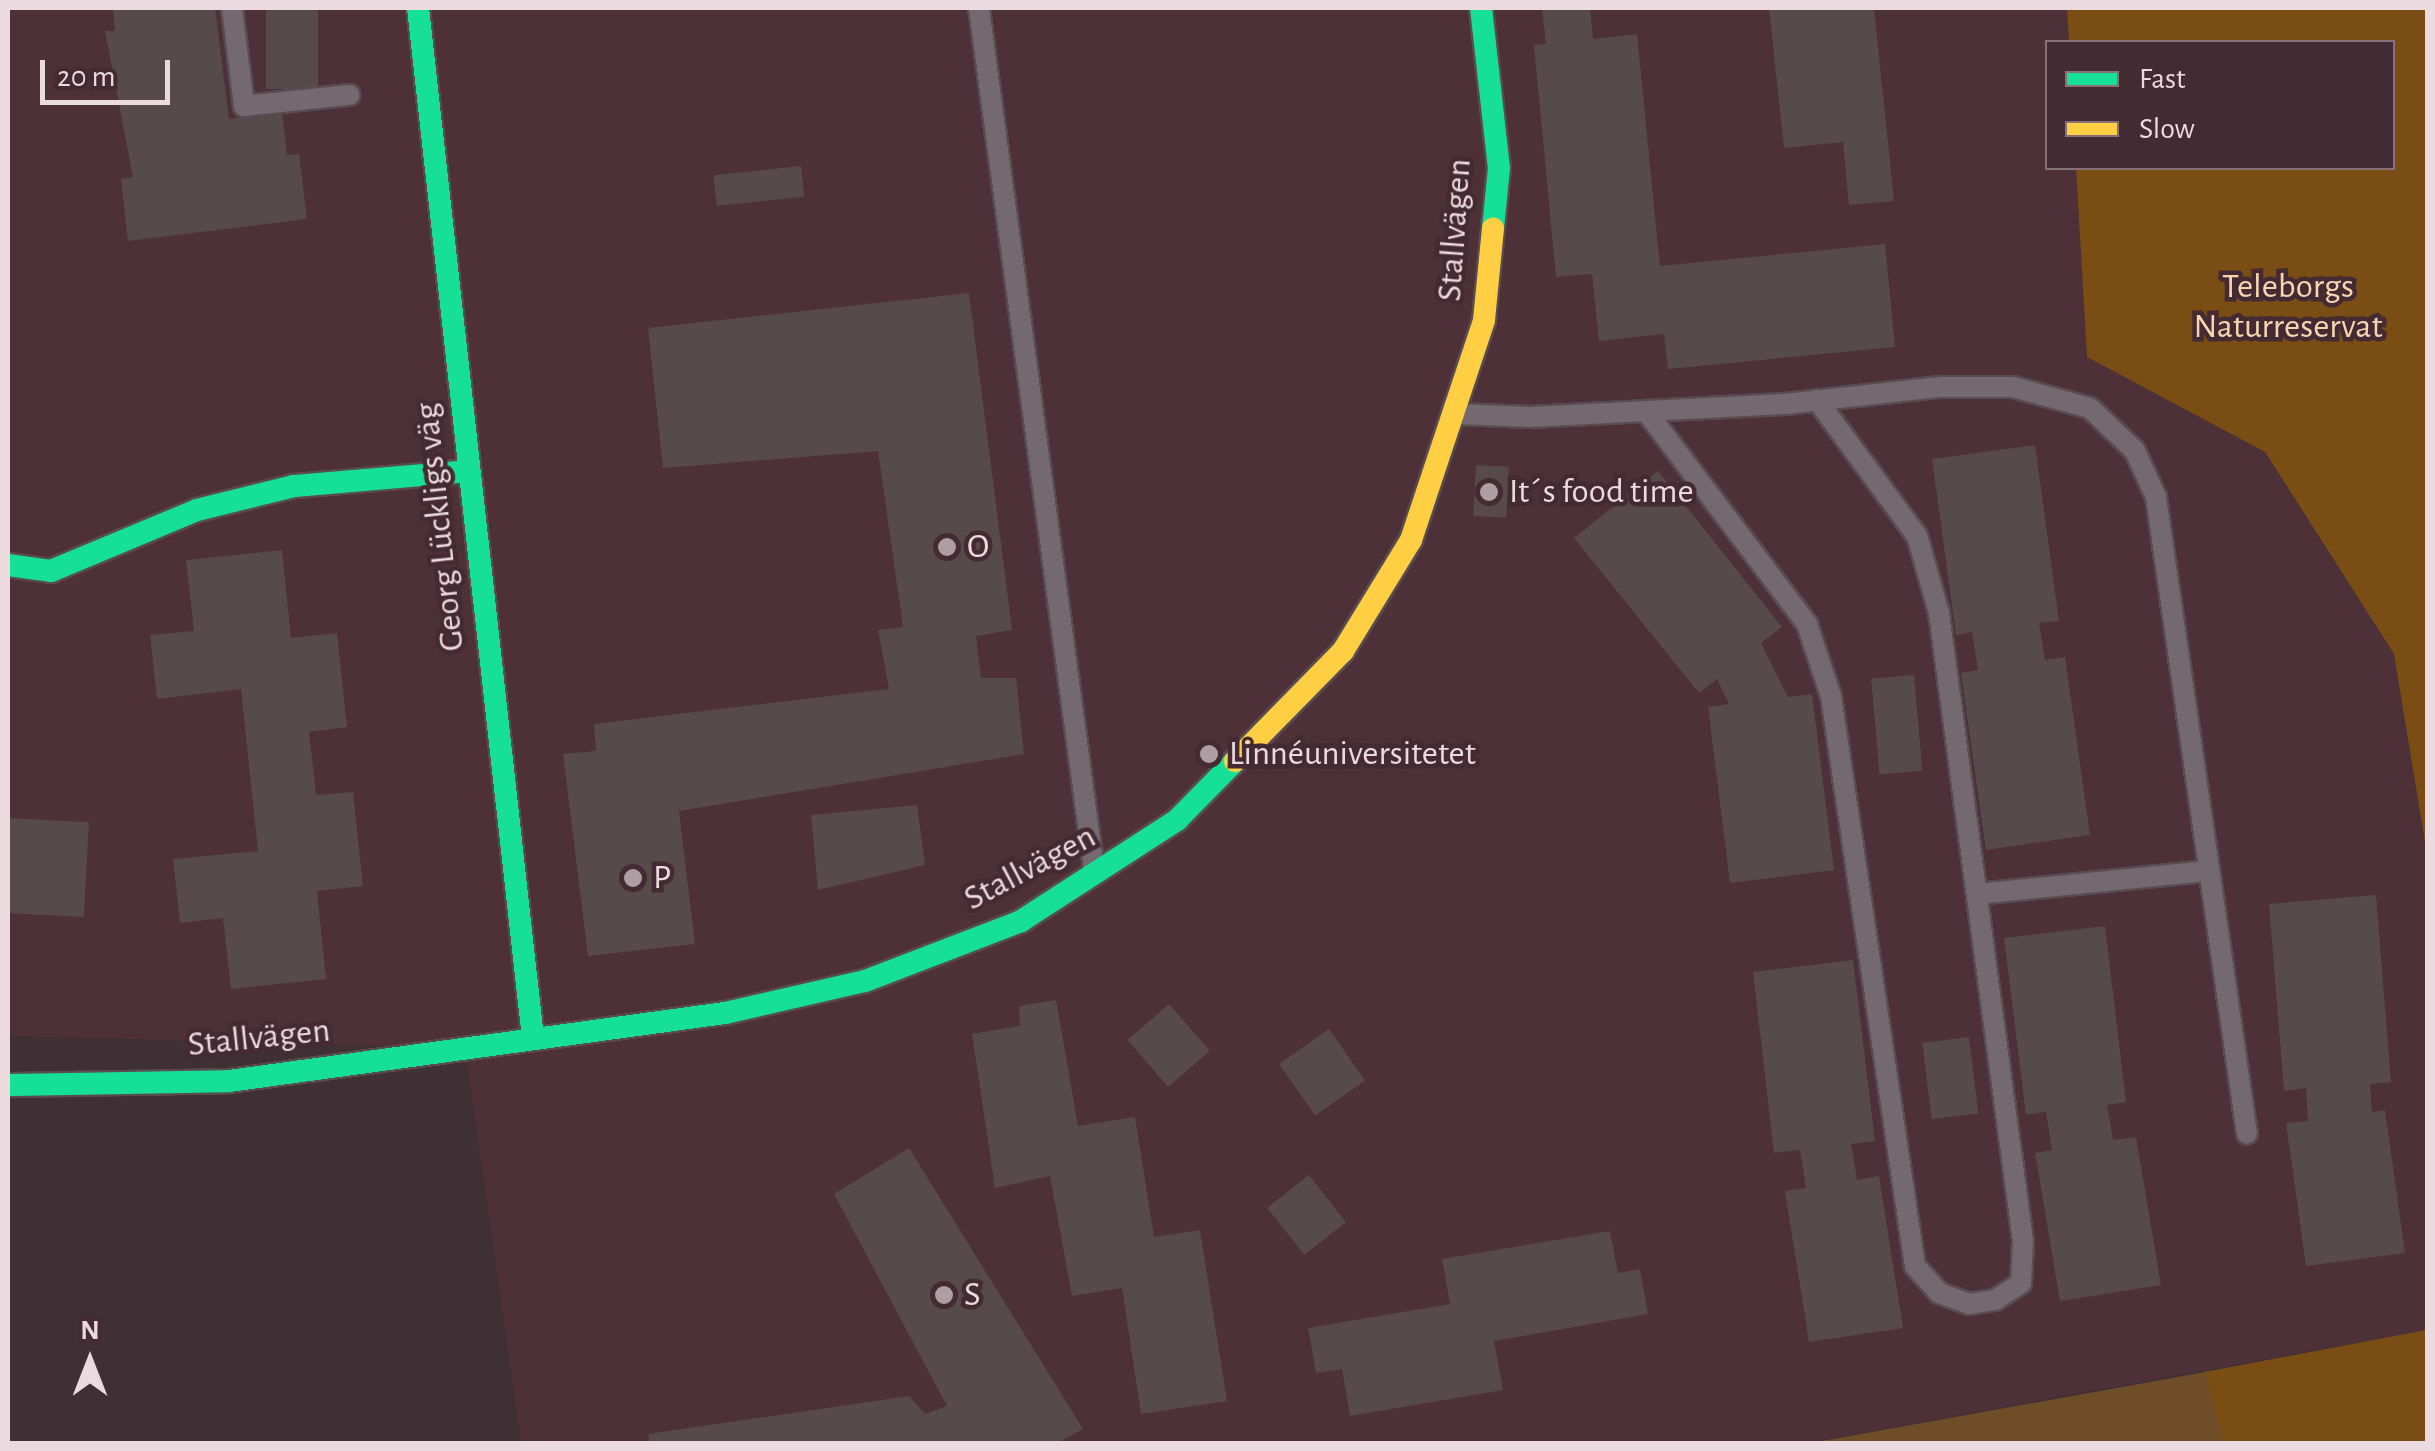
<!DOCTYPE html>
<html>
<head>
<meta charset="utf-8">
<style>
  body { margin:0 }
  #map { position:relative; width:2435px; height:1451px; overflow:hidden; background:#3e3034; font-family:"Alegreya Sans",sans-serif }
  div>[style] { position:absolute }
  .built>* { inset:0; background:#4e3039 }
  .green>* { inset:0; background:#6f4d29 }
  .forest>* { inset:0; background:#7a4d14 }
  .building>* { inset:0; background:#564a4b; transform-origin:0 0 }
  .roads { filter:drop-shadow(2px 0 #594c50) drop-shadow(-2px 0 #594c50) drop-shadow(0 2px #594c50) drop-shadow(0 -2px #594c50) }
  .lane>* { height:20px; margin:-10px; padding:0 10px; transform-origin:10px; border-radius:10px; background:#746871 }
  .fast>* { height:22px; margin:-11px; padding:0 11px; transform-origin:11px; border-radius:11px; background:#16e098 }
  .slow>* { height:22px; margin:-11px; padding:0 11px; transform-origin:11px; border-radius:11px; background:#ffcf43 }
  .dots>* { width:28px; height:28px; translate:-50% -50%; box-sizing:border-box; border:5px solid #442a32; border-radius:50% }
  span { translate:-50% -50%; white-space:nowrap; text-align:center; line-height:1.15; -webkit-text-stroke:9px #442a32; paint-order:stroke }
  .street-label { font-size:35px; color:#ebdadf }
  .park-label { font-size:35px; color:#f8d5b1 }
  .poi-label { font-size:35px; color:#ebdadf }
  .left { translate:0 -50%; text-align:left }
  .frame { position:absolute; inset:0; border:10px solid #ebdadf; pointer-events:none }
  .legend { position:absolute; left:2045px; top:40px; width:350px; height:130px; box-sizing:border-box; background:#442a32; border:2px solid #877077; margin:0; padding:12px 18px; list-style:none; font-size:30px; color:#ebdadf }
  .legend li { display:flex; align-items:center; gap:20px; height:50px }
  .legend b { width:50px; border:2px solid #877077 }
  .north { position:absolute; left:40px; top:1311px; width:100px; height:100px; -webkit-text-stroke:8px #442a32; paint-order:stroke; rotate:0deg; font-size:28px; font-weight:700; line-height:40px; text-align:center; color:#ebdadf }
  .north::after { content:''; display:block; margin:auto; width:35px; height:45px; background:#ebdadf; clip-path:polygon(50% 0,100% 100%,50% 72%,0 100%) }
  .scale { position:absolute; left:40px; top:60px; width:130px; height:45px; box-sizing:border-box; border:5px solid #ebdadf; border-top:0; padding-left:12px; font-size:30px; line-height:35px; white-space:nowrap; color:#ebdadf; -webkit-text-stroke:8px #442a32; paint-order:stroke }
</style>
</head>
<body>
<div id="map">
  <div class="built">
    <div style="clip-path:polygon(8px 8px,2067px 8px,2069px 42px,2048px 42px,2048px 168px,2076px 168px,2087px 357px,2264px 452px,2394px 654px,2427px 854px,2427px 1330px,1805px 1443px,521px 1443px,465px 1048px,8px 1036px)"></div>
  </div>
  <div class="green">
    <div style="clip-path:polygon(2427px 1330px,2427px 1443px,1805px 1444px,2205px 1372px)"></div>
  </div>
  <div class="forest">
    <div style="clip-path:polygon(2067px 8px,2427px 8px,2427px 854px,2394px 654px,2265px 452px,2087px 357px,2076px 168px,2392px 168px,2392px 42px,2069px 42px)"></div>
    <div style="clip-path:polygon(2427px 1330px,2427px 1443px,2224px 1443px,2205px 1372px)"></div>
  </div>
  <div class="building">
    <div style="clip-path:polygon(113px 8px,215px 8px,229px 119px,282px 112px,287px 155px,299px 154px,307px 219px,128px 241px,121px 179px,133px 177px,105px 31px,115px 31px)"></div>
    <div style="left:266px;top:8px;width:52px;height:81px"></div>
    <div style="clip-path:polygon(1542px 8px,1590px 8px,1593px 39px,1637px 34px,1660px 266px,1885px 244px,1895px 347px,1668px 369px,1664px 334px,1599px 341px,1592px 274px,1556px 277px,1534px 45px,1546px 44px)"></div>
    <div style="clip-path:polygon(1769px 8px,1874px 8px,1894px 201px,1849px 205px,1843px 142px,1784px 148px)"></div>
    <div style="left:801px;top:166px;width:31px;height:88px;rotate:84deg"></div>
    <div style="clip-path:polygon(969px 293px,1012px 630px,976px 636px,981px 678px,1016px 678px,1024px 754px,679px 811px,695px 944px,588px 956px,563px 754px,596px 751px,594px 724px,889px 689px,878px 630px,903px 627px,878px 451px,663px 468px,648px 328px)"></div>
    <div style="clip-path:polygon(2035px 445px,2059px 621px,2039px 623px,2045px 660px,2065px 657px,2090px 835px,1986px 850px,1961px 673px,1978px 670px,1972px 632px,1956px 635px,1932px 459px)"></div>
    <div style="left:1476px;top:465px;width:33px;height:51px;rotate:3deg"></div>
    <div style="clip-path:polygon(1658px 471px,1782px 627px,1761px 643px,1788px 697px,1812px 694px,1834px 870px,1730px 883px,1708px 707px,1729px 704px,1717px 679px,1699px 693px,1574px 538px)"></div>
    <div style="clip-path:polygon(282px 550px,291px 638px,337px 633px,347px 727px,309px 732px,316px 795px,353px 792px,363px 886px,317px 891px,326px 979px,231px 989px,223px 918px,180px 923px,173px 859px,258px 851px,241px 689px,157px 699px,150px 635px,194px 631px,186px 560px)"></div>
    <div style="left:1914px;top:675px;width:96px;height:43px;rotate:85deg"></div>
    <div style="clip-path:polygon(917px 805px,925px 865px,818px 890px,811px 815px)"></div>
    <div style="left:8px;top:818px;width:81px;height:95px;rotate:3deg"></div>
    <div style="clip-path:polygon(2376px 895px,2391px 1082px,2370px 1084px,2372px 1112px,2385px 1110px,2405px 1253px,2306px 1266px,2286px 1123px,2308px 1121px,2306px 1088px,2284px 1091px,2269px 904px)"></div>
    <div style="clip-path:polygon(2105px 926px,2126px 1102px,2107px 1105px,2113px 1140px,2136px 1137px,2161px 1285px,2060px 1301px,2035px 1153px,2052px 1150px,2046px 1112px,2026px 1115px,2004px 938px)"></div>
    <div style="clip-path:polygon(1853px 960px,1875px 1141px,1851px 1144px,1857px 1180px,1879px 1176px,1903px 1328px,1809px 1342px,1785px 1191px,1806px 1188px,1800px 1150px,1774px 1153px,1753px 972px)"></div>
    <div style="clip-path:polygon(1056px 1000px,1078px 1126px,1135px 1117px,1154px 1237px,1200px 1230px,1227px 1401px,1141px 1414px,1122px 1288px,1072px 1296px,1050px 1176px,995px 1188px,972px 1034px,1020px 1026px,1019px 1006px)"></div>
    <div style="left:1169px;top:1004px;width:62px;height:55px;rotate:49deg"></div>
    <div style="left:1329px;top:1029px;width:63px;height:61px;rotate:55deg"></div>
    <div style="left:1969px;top:1037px;width:77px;height:47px;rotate:83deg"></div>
    <div style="clip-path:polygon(909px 1148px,1083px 1429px,1056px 1444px,650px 1444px,648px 1434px,909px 1396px,925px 1414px,947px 1406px,834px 1194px)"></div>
    <div style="left:1309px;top:1175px;width:60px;height:53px;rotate:52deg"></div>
    <div style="clip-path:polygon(1610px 1231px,1618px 1273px,1640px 1269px,1648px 1314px,1494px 1341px,1503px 1390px,1350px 1416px,1342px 1369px,1316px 1373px,1308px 1328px,1450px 1304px,1442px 1259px)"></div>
  </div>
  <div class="roads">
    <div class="lane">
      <div style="left:232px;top:8px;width:99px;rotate:83deg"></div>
      <div style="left:244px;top:106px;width:106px;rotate:-6deg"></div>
      <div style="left:979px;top:8px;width:870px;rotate:82.4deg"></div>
      <div style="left:1646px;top:411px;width:267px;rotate:52.9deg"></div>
      <div style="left:1807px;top:624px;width:76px;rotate:71.6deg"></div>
      <div style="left:1831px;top:696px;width:576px;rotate:81.62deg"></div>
      <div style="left:1915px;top:1266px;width:36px;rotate:48deg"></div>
      <div style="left:1939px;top:1293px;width:32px;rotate:20deg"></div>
      <div style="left:1969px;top:1304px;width:26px;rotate:-9deg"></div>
      <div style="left:1995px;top:1300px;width:31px;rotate:-33deg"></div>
      <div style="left:2021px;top:1283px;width:42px;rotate:-87.3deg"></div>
      <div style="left:2023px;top:1241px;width:634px;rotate:-97.62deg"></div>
      <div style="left:1939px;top:613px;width:80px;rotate:-105.9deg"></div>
      <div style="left:1917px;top:536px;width:169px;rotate:-126.3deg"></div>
      <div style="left:1458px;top:414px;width:72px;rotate:2.4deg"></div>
      <div style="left:1530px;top:417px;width:255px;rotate:-2.9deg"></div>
      <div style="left:1785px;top:404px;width:156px;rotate:-6.3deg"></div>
      <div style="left:1940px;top:387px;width:73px"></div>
      <div style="left:2013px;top:387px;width:80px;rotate:15.3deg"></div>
      <div style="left:2090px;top:408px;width:62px;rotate:43.7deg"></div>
      <div style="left:2135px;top:451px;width:51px;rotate:65.5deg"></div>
      <div style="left:2156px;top:497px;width:643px;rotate:81.87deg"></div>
      <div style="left:1977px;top:894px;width:230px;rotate:-5.7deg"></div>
    </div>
    <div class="fast">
      <div style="left:418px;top:8px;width:1036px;rotate:83.63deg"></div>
      <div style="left:1481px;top:8px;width:161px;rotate:83.6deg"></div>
      <div style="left:1499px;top:168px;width:60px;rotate:95.7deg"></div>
      <div style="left:8px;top:565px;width:43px;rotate:7.9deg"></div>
      <div style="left:51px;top:571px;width:158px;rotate:-22.7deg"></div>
      <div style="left:197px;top:510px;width:100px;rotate:-13.9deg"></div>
      <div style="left:294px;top:486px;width:175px;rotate:-4.9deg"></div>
      <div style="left:8px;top:1085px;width:221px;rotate:-1deg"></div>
      <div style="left:229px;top:1081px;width:501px;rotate:-7.81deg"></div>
      <div style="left:725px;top:1013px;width:144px;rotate:-12.9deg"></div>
      <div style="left:865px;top:981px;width:167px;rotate:-21deg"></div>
      <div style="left:1021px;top:921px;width:186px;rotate:-32.9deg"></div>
      <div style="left:1177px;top:820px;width:83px;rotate:-45.5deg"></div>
    </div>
    <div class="slow">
      <div style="left:1235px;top:761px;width:154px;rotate:-45.5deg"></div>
      <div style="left:1343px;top:651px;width:130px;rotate:-58.5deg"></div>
      <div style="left:1411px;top:540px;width:232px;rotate:-71.6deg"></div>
      <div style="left:1484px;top:320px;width:92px;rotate:-84.4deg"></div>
    </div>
  </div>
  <div class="dots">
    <div style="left:1489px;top:492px;background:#ae9ea3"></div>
    <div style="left:947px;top:547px;background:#ae9ea3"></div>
    <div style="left:1209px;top:754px;background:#ae9ea3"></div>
    <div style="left:633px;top:878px;background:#ae9ea3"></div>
    <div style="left:944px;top:1295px;background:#ae9ea3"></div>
  </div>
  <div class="street-label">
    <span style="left:1455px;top:230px;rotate:-86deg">Stallvägen</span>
    <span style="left:440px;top:527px;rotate:-96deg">Georg Lückligs väg</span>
    <span style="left:1030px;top:868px;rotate:-28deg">Stallvägen</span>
    <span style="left:259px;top:1038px;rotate:-6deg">Stallvägen</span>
  </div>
  <div class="park-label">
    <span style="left:2288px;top:307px">Teleborgs<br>Naturreservat</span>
  </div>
  <div class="poi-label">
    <span class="left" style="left:1509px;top:492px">It´s food time</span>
    <span class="left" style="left:967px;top:547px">O</span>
    <span class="left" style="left:1229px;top:754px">Linnéuniversitetet</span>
    <span class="left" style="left:653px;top:878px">P</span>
    <span class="left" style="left:964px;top:1295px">S</span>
  </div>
  <div class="frame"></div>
  <ul class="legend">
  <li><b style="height:12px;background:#16e098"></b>Fast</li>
  <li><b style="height:12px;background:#ffcf43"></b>Slow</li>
  </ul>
  <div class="north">N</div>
  <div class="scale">20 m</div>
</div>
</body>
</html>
